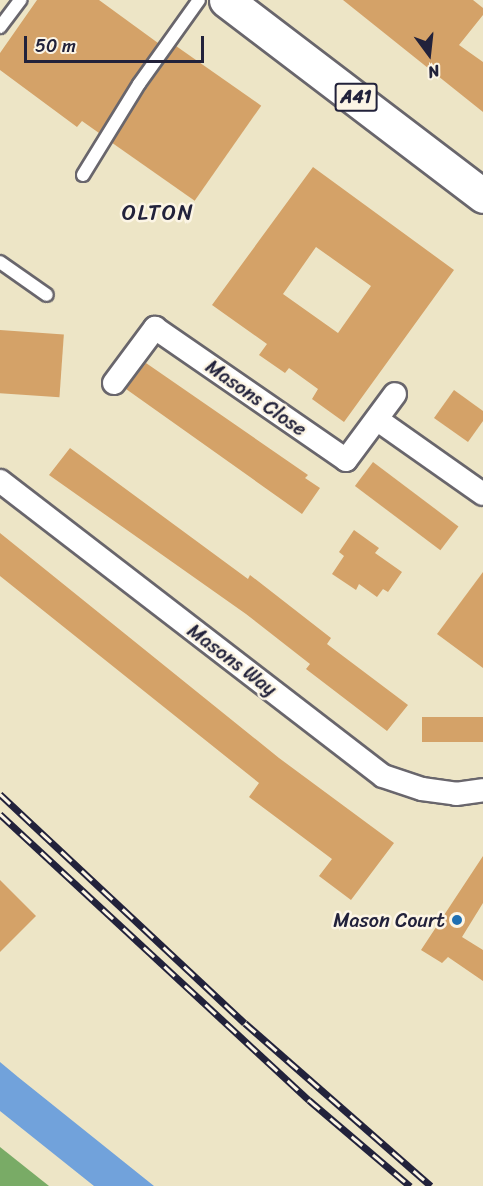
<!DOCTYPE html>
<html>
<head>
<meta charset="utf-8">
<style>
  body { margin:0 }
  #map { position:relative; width:483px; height:1186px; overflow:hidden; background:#ede5c6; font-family:Sriracha,sans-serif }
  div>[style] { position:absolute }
  .forest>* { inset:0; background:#79ab66 }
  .water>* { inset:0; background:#71a2db }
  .building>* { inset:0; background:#d4a268; transform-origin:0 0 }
  .roads { filter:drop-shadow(2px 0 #69666c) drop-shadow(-2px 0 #69666c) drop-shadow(0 2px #69666c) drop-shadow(0 -2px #69666c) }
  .lane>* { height:12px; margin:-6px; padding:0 6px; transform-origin:6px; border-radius:6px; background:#fff }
  .street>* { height:22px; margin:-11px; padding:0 11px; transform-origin:11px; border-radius:11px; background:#fff }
  .highway>* { height:33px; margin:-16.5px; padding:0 16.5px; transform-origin:16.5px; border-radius:16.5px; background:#fff }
  .rail>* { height:7px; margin-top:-3.5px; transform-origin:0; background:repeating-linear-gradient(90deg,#fcf5e5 0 14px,#22223b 0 28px); box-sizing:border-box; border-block:2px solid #22223b }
  .dots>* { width:16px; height:16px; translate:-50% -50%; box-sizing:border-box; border:3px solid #fcf5e5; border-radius:50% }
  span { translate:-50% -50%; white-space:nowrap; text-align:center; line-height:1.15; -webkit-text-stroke:5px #fcf5e5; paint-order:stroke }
  .shield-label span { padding:2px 4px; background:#fcf5e5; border:2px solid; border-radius:4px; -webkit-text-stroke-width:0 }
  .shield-label { font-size:18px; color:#22223b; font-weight:700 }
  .street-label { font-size:20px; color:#22223b }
  .poi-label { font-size:20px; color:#22223b }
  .right { translate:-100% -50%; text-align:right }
  .quarter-label { font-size:22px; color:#22223b; letter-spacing:1.5px }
  .north { position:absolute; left:399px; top:24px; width:60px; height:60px; -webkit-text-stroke:4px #fcf5e5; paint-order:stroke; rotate:165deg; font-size:16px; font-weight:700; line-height:24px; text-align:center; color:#22223b }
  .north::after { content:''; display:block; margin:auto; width:21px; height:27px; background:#22223b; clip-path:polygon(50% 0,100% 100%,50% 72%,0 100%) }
  .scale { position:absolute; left:24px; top:36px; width:180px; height:27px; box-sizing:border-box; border:3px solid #22223b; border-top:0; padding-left:8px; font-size:18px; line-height:21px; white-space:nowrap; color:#22223b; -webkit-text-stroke:4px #fcf5e5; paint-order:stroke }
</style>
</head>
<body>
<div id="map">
  <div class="forest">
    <div style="clip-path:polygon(0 1147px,49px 1186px,0 1186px)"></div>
  </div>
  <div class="water">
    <div style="clip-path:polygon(0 1062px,18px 1077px,154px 1186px,94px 1186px,0 1111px)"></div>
  </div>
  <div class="building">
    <div style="clip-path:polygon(37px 0,99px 0,158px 43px,99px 133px,82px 121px,77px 127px,0 70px,0 53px)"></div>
    <div style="clip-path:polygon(343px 0,473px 0,483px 8px,483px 15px,459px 45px,483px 62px,483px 112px)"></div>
    <div style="left:176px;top:46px;width:104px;height:116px;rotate:35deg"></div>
    <div style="clip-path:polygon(evenodd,313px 167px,454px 270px,344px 422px,312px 399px,318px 389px,289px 368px,285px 373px,259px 355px,267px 344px,212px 305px,313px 167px,316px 247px,371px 286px,338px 333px,283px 294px,316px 247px)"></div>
    <div style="left:0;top:330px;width:64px;height:63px;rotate:4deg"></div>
    <div style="clip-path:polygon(146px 363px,308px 475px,305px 478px,320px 488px,302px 514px,126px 389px)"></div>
    <div style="clip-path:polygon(454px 390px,483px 411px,483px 421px,468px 442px,434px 418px)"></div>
    <div style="clip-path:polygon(70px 448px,248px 579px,250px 575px,331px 638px,327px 644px,408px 705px,387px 731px,306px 669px,310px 664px,246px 614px,49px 475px)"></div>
    <div style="left:373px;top:462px;width:107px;height:30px;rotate:37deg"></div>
    <div style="clip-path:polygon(354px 530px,379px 548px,375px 553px,402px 572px,388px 592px,383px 589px,377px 597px,359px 584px,356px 590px,332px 574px,344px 556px,339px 552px)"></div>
    <div style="clip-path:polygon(0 533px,279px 758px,394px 843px,351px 900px,319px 876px,332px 859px,249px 797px,259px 783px,0 576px)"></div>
    <div style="clip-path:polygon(483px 572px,483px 668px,437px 634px)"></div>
    <div style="left:483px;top:717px;width:25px;height:61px;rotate:90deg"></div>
    <div style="clip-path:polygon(483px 856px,483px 903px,462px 937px,483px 950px,483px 981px,448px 957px,442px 963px,421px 950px)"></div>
    <div style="clip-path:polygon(0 880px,36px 916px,0 952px)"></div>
  </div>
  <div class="roads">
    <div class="lane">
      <div style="left:0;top:27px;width:34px;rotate:-53deg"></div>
      <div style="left:83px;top:175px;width:107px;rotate:-58.4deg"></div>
      <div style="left:139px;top:84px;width:103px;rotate:-54.5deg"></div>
      <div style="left:0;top:262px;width:57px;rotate:35.1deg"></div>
    </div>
    <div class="street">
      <div style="left:114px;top:383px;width:69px;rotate:-53.3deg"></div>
      <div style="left:155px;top:328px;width:232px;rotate:34.6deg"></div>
      <div style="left:346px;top:460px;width:82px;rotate:-53.4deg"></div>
      <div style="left:378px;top:420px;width:128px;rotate:35.2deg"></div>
      <div style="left:0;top:481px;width:483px;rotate:37.6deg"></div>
      <div style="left:383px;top:776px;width:41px;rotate:18.4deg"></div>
      <div style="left:422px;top:789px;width:34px;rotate:8deg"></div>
      <div style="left:456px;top:794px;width:27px;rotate:-8deg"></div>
    </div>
    <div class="highway">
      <div style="left:226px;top:0;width:323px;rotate:37.3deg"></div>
    </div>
  </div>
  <div class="rail">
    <div style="left:0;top:794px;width:335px;rotate:43.1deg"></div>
    <div style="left:245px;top:1023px;width:247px;rotate:41.2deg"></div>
    <div style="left:0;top:814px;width:421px;rotate:42.8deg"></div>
    <div style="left:309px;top:1100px;width:133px;rotate:40.4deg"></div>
  </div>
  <div class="dots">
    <div style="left:457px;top:920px;background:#1f6fb2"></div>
  </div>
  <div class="shield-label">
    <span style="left:356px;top:97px">A41</span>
  </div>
  <div class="street-label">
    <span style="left:256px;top:398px;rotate:35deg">Masons Close</span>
    <span style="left:232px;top:660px;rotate:37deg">Masons Way</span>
  </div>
  <div class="poi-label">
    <span class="right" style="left:445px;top:920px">Mason Court</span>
  </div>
  <div class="quarter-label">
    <span style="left:158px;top:213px">OLTON</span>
  </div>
  <div class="north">N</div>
  <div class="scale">50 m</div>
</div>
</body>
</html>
